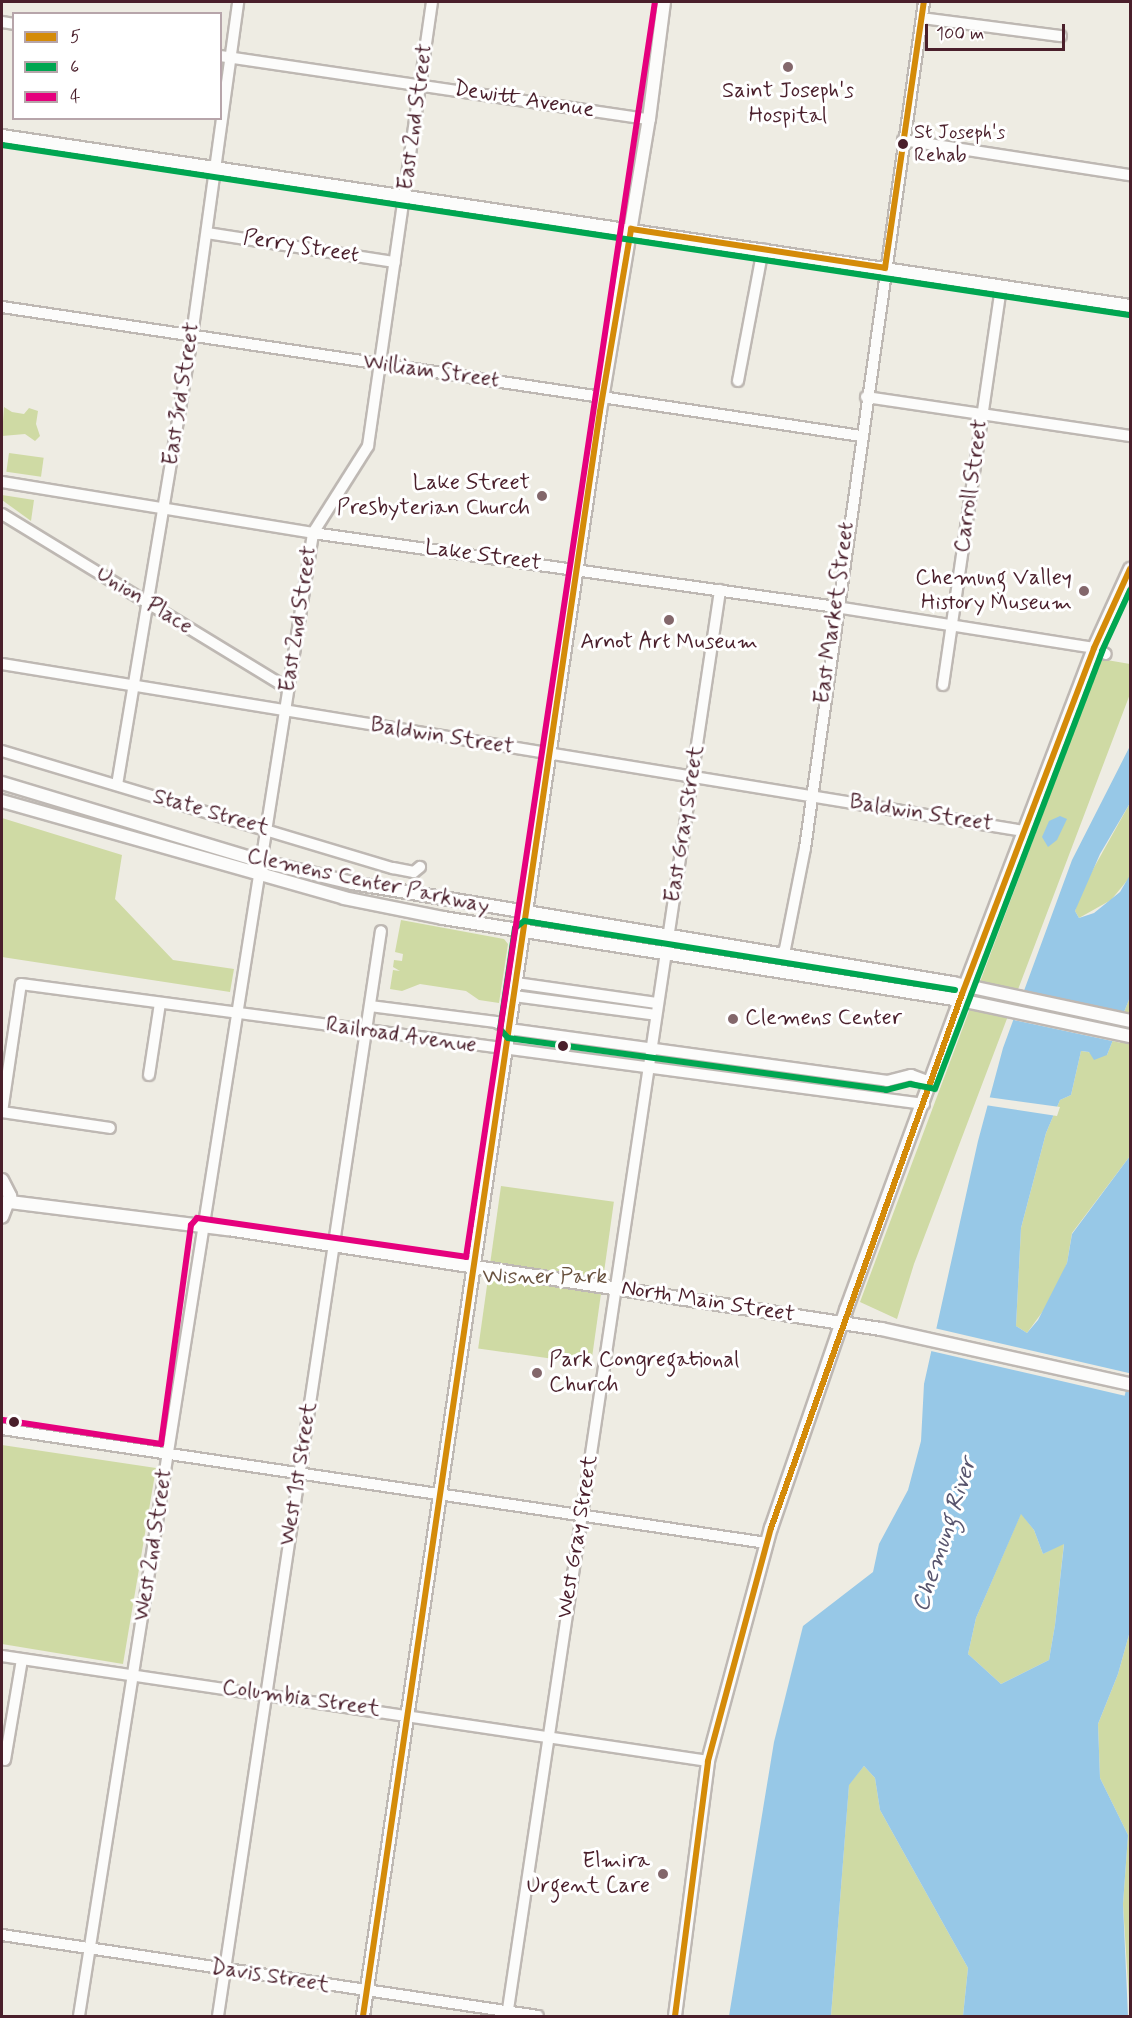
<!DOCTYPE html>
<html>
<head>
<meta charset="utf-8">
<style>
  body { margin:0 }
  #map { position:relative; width:1132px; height:2018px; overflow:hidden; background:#eeece3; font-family:Mynerve,sans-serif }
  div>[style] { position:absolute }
  .green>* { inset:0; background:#cfdaa4; transform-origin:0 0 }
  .water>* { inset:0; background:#97c8e7 }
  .pier>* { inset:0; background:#eeece3; transform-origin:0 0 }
  .roads { filter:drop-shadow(2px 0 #beb8b3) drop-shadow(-2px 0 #beb8b3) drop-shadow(0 2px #beb8b3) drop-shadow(0 -2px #beb8b3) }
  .minor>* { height:10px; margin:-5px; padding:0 5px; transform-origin:5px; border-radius:5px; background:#fcfcfb }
  .major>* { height:12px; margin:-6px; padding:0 6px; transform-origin:6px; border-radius:6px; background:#fcfcfb }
  .bus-1>* { height:6px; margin:-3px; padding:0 3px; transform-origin:3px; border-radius:3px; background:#d48b09 }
  .bus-2>* { height:6px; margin:-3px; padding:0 3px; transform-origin:3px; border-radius:3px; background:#00a651 }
  .bus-3>* { height:6px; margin:-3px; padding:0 3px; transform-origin:3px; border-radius:3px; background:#e5007d }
  .dots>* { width:16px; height:16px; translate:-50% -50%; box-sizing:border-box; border:3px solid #fff; border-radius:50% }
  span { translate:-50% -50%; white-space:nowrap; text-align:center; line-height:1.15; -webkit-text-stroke:6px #fff; paint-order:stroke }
  .bus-label { font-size:20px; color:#4a1f2b }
  .left { translate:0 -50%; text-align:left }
  .poi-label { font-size:22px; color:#4a1f2b }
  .right { translate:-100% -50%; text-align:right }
  .street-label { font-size:22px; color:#4a1f2b }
  .park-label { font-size:22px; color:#6a5340 }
  .water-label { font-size:24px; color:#58556e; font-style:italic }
  .frame { position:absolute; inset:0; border:3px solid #4a1f2b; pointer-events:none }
  .legend { position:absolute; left:12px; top:12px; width:210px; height:108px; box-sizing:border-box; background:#fff; border:2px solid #b7a5aa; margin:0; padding:8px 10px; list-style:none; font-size:18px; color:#4a1f2b }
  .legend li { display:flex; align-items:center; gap:12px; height:30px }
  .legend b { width:30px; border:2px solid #b7a5aa }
  .scale { position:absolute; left:925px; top:24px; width:140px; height:27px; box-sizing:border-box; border:3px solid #4a1f2b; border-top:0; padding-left:8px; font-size:18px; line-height:21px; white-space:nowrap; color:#4a1f2b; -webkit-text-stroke:4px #fff; paint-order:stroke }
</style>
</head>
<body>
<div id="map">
  <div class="green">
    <div style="clip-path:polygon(4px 407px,12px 412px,24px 414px,29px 408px,38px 411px,36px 424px,40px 436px,35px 441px,25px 434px,2px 436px)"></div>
    <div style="left:9px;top:453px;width:35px;height:19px;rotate:8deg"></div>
    <div style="clip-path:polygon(2px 495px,34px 500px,31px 521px,2px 500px)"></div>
    <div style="clip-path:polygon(1101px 659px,1130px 664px,1130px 694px,914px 1264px,897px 1319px,860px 1302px)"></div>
    <div style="clip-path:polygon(1130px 803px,1130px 877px,1111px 900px,1079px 918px,1075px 911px,1082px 889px)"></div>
    <div style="clip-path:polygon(2px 818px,122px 855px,115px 899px,173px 960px,234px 969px,230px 992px,2px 957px)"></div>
    <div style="clip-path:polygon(401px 920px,504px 939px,508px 944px,499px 1003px,479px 1000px,466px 991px,420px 984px,402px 991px,390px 989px,393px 970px,400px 971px,393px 967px,394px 960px,402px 961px,403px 954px,395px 952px)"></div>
    <div style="clip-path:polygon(1130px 997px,1130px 1156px,1072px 1233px,1067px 1263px,1054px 1296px,1027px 1333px,1016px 1326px,1021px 1228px,1046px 1133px,1060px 1100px,1071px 1095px,1081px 1051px,1107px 1055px)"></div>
    <div style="left:501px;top:1186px;width:114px;height:164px;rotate:8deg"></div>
    <div style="clip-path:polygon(2px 1445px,156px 1468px,123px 1664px,2px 1644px)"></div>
    <div style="clip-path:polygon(1021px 1513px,1034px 1530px,1043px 1554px,1064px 1543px,1055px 1625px,1049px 1660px,1001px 1684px,968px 1654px,976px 1618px)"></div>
    <div style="clip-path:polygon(1130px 1631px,1130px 2016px,1123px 1904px,1128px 1835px,1100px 1778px,1098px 1724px,1118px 1674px)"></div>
    <div style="clip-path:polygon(864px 1766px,875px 1778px,880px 1810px,968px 1968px,963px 2016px,831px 2016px,849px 1784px)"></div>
  </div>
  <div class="water">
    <div style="clip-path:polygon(evenodd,1130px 746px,1130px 803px,1100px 854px,1075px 911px,1079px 918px,1094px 913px,1120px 892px,1130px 875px,1130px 997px,1107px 1055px,1094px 1060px,1089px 1052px,1081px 1051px,1071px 1095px,1060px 1100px,1046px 1133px,1021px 1228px,1016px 1326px,1027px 1333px,1038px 1320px,1067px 1263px,1072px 1234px,1130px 1156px,1130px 1631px,1118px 1674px,1098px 1724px,1100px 1778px,1128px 1835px,1123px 1904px,1128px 2016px,963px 2016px,968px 1968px,880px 1810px,875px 1778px,864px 1766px,849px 1785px,831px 2016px,729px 2016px,774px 1742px,803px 1626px,873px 1572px,879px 1544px,908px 1490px,921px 1441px,924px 1384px,978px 1141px,1003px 1048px,1072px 860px,1130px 746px,1021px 1514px,1034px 1530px,1043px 1554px,1064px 1544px,1055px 1625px,1049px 1660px,1001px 1684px,968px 1654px,976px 1618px,1021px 1514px)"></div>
    <div style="clip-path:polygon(1060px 816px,1067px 819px,1057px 840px,1048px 847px,1042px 837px,1049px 821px)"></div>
  </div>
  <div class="pier">
    <div style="left:1021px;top:991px;width:108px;height:30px;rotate:12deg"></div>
    <div style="clip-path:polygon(987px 1097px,1060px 1107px,1057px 1116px,985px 1105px)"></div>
    <div style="left:934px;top:1328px;width:201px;height:23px;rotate:13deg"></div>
  </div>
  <div class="roads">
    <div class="minor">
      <div style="left:922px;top:18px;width:140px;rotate:7.4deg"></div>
      <div style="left:2px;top:22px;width:12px;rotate:9deg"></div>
      <div style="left:220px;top:56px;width:434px;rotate:8.4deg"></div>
      <div style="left:903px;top:140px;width:230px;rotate:8.8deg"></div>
      <div style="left:207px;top:233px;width:190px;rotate:8.8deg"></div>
      <div style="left:2px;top:307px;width:869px;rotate:8.54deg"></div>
      <div style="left:738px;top:381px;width:134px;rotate:-79.3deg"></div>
      <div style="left:866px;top:397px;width:267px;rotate:8.4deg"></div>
      <div style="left:2px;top:482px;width:315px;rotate:9.3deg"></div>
      <div style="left:313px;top:533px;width:528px;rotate:8.05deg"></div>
      <div style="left:836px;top:607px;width:261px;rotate:9deg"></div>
      <div style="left:1094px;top:648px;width:13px;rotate:27deg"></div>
      <div style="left:2px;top:514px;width:334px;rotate:31.4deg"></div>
      <div style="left:2px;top:664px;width:1036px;rotate:9.28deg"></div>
      <div style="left:943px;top:685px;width:403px;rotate:-81.7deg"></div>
      <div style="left:2px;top:751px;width:408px;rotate:16.7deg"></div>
      <div style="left:393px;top:868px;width:21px;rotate:11deg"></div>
      <div style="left:414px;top:872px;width:8px;rotate:-40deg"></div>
      <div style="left:117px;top:785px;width:456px;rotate:-80.5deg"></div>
      <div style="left:192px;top:335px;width:336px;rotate:-82.1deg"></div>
      <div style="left:779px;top:956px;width:9px;rotate:-49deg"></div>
      <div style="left:785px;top:949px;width:103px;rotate:-78.8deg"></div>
      <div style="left:805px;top:848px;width:854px;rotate:-81.99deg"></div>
      <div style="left:516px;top:983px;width:142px;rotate:8.1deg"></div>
      <div style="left:514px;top:996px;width:143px;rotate:7.6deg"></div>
      <div style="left:370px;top:1006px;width:127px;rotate:7.2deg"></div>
      <div style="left:496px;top:1022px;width:15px;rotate:28deg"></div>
      <div style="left:509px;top:1029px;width:382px;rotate:7.8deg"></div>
      <div style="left:887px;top:1081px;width:25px;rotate:-14deg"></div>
      <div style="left:911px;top:1075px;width:20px;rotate:20deg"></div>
      <div style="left:149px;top:1075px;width:73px;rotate:-81.3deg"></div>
      <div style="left:2px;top:1112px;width:129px;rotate:-81.6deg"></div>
      <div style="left:21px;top:984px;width:911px;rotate:7.57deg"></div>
      <div style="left:2px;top:1112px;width:109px;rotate:8.4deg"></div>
      <div style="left:2px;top:1429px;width:773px;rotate:8.48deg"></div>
      <div style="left:2px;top:1656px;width:714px;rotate:8.46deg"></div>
      <div style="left:5px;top:1760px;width:102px;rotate:-80.4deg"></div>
      <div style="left:2px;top:1935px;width:542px;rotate:8.59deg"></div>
      <div style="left:79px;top:2016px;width:1501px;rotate:-81.03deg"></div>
      <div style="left:313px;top:533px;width:103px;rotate:-57.7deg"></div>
      <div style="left:368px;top:446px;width:449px;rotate:-81.8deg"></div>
      <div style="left:218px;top:2016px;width:1097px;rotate:-81.46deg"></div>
      <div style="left:507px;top:2016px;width:1442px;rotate:-81.5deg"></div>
    </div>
    <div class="major">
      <div style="left:2px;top:136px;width:1141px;rotate:8.57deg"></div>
      <div style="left:2px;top:783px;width:270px;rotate:16.8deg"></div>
      <div style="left:260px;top:861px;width:95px;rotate:13.4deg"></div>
      <div style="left:352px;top:883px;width:609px;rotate:9.45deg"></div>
      <div style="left:953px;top:983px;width:181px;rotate:12.1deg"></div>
      <div style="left:2px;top:801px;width:355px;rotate:15.8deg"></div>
      <div style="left:344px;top:898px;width:101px;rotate:11.4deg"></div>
      <div style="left:443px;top:918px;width:523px;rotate:9.01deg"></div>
      <div style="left:960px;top:1000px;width:174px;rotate:12deg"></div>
      <div style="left:2px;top:1180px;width:18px;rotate:63deg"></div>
      <div style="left:10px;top:1196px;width:22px;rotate:111deg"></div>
      <div style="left:10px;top:1202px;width:220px;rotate:7.1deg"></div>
      <div style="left:228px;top:1229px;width:661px;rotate:8.71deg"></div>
      <div style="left:881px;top:1329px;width:255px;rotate:12.5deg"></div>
      <div style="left:363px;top:2016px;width:1622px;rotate:-81.6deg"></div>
      <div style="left:600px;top:411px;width:296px;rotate:-80.5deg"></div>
      <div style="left:649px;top:119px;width:118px;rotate:-82.7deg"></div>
      <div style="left:675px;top:2016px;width:257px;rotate:-82.6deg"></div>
      <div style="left:708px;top:1761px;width:241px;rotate:-74.9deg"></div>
      <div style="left:771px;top:1528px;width:231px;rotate:-71deg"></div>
      <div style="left:846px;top:1310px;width:337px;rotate:-69.8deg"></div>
      <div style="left:962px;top:994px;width:370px;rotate:-69.1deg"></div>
      <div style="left:1094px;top:648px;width:87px;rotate:-65.5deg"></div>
    </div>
  </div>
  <div class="bus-1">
    <div style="left:363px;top:2016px;width:1622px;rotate:-81.6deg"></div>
    <div style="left:600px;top:411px;width:185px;rotate:-80.3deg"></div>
    <div style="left:631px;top:229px;width:257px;rotate:8.7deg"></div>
    <div style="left:885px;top:268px;width:269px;rotate:-81.7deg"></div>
    <div style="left:675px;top:2016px;width:257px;rotate:-82.6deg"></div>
    <div style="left:708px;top:1761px;width:241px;rotate:-74.9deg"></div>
    <div style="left:771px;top:1528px;width:567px;rotate:-70.32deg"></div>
    <div style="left:962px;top:994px;width:370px;rotate:-69.1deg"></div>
    <div style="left:1094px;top:648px;width:87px;rotate:-65.5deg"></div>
  </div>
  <div class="bus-2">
    <div style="left:2px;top:145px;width:1140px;rotate:8.58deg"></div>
    <div style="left:955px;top:990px;width:436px;rotate:-170.9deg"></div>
    <div style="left:524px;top:921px;width:11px;rotate:142deg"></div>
    <div style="left:515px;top:928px;width:102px;rotate:98.4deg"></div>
    <div style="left:500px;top:1029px;width:12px;rotate:48deg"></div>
    <div style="left:508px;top:1038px;width:382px;rotate:7.8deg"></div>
    <div style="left:886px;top:1090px;width:25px;rotate:-14deg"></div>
    <div style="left:910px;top:1084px;width:25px;rotate:11deg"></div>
    <div style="left:935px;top:1089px;width:469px;rotate:-69.1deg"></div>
    <div style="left:1102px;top:651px;width:67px;rotate:-65.3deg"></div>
  </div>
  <div class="bus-3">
    <div style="left:3px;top:1420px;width:160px;rotate:8.6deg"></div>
    <div style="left:161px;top:1444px;width:221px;rotate:-82.2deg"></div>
    <div style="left:191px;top:1225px;width:9px;rotate:-49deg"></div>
    <div style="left:197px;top:1218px;width:272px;rotate:8.2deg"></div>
    <div style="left:466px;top:1257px;width:1269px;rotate:-81.44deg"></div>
  </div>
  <div class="dots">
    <div style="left:788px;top:67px;background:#83676b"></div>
    <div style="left:903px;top:144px;background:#4a1f2b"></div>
    <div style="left:542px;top:496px;background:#83676b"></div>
    <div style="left:1084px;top:591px;background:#83676b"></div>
    <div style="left:669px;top:620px;background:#83676b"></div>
    <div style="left:733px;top:1019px;background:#83676b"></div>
    <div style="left:563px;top:1046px;background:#4a1f2b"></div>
    <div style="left:537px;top:1373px;background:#83676b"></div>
    <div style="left:14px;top:1422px;background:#4a1f2b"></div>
    <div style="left:663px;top:1874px;background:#83676b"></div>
  </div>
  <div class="bus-label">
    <span class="left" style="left:914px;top:144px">St Joseph's<br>Rehab</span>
  </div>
  <div class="poi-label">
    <span style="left:788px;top:104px">Saint Joseph's<br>Hospital</span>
    <span class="right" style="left:530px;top:496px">Lake Street<br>Presbyterian Church</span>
    <span class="right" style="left:1072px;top:591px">Chemung Valley<br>History Museum</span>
    <span style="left:669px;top:643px">Arnot Art Museum</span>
    <span class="left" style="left:745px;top:1019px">Clemens Center</span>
    <span class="left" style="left:549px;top:1373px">Park Congregational<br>Church</span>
    <span class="right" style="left:650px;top:1874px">Elmira<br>Urgent Care</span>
  </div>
  <div class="street-label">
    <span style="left:524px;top:100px;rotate:9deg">Dewitt Avenue</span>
    <span style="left:416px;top:117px;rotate:-82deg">East 2nd Street</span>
    <span style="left:301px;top:247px;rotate:9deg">Perry Street</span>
    <span style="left:431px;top:372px;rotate:8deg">William Street</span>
    <span style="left:182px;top:394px;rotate:-81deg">East 3rd Street</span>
    <span style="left:972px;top:486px;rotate:-82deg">Carroll Street</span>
    <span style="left:483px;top:556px;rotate:8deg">Lake Street</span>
    <span style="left:144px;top:601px;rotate:32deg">Union Place</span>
    <span style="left:835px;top:613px;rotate:-82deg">East Market Street</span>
    <span style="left:299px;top:619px;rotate:-81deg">East 2nd Street</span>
    <span style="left:442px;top:737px;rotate:9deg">Baldwin Street</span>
    <span style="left:211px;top:813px;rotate:16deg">State Street</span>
    <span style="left:921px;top:814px;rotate:9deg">Baldwin Street</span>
    <span style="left:685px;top:824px;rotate:-81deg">East Gray Street</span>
    <span style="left:368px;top:882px;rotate:12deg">Clemens Center Parkway</span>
    <span style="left:401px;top:1036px;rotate:8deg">Railroad Avenue</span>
    <span style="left:708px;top:1302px;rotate:9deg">North Main Street</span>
    <span style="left:299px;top:1474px;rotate:-81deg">West 1st Street</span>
    <span style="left:578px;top:1537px;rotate:-81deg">West Gray Street</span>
    <span style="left:154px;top:1545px;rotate:-81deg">West 2nd Street</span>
    <span style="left:301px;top:1699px;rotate:8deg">Columbia Street</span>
    <span style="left:270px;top:1977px;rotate:9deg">Davis Street</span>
  </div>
  <div class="park-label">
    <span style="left:545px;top:1278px">Wisner Park</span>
  </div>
  <div class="water-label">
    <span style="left:945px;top:1535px;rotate:-72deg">Chemung River</span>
  </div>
  <div class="frame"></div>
  <ul class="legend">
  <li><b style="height:8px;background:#d48b09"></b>5</li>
  <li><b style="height:8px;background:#00a651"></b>6</li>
  <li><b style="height:8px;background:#e5007d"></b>4</li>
  </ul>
  <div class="scale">100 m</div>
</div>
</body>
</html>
